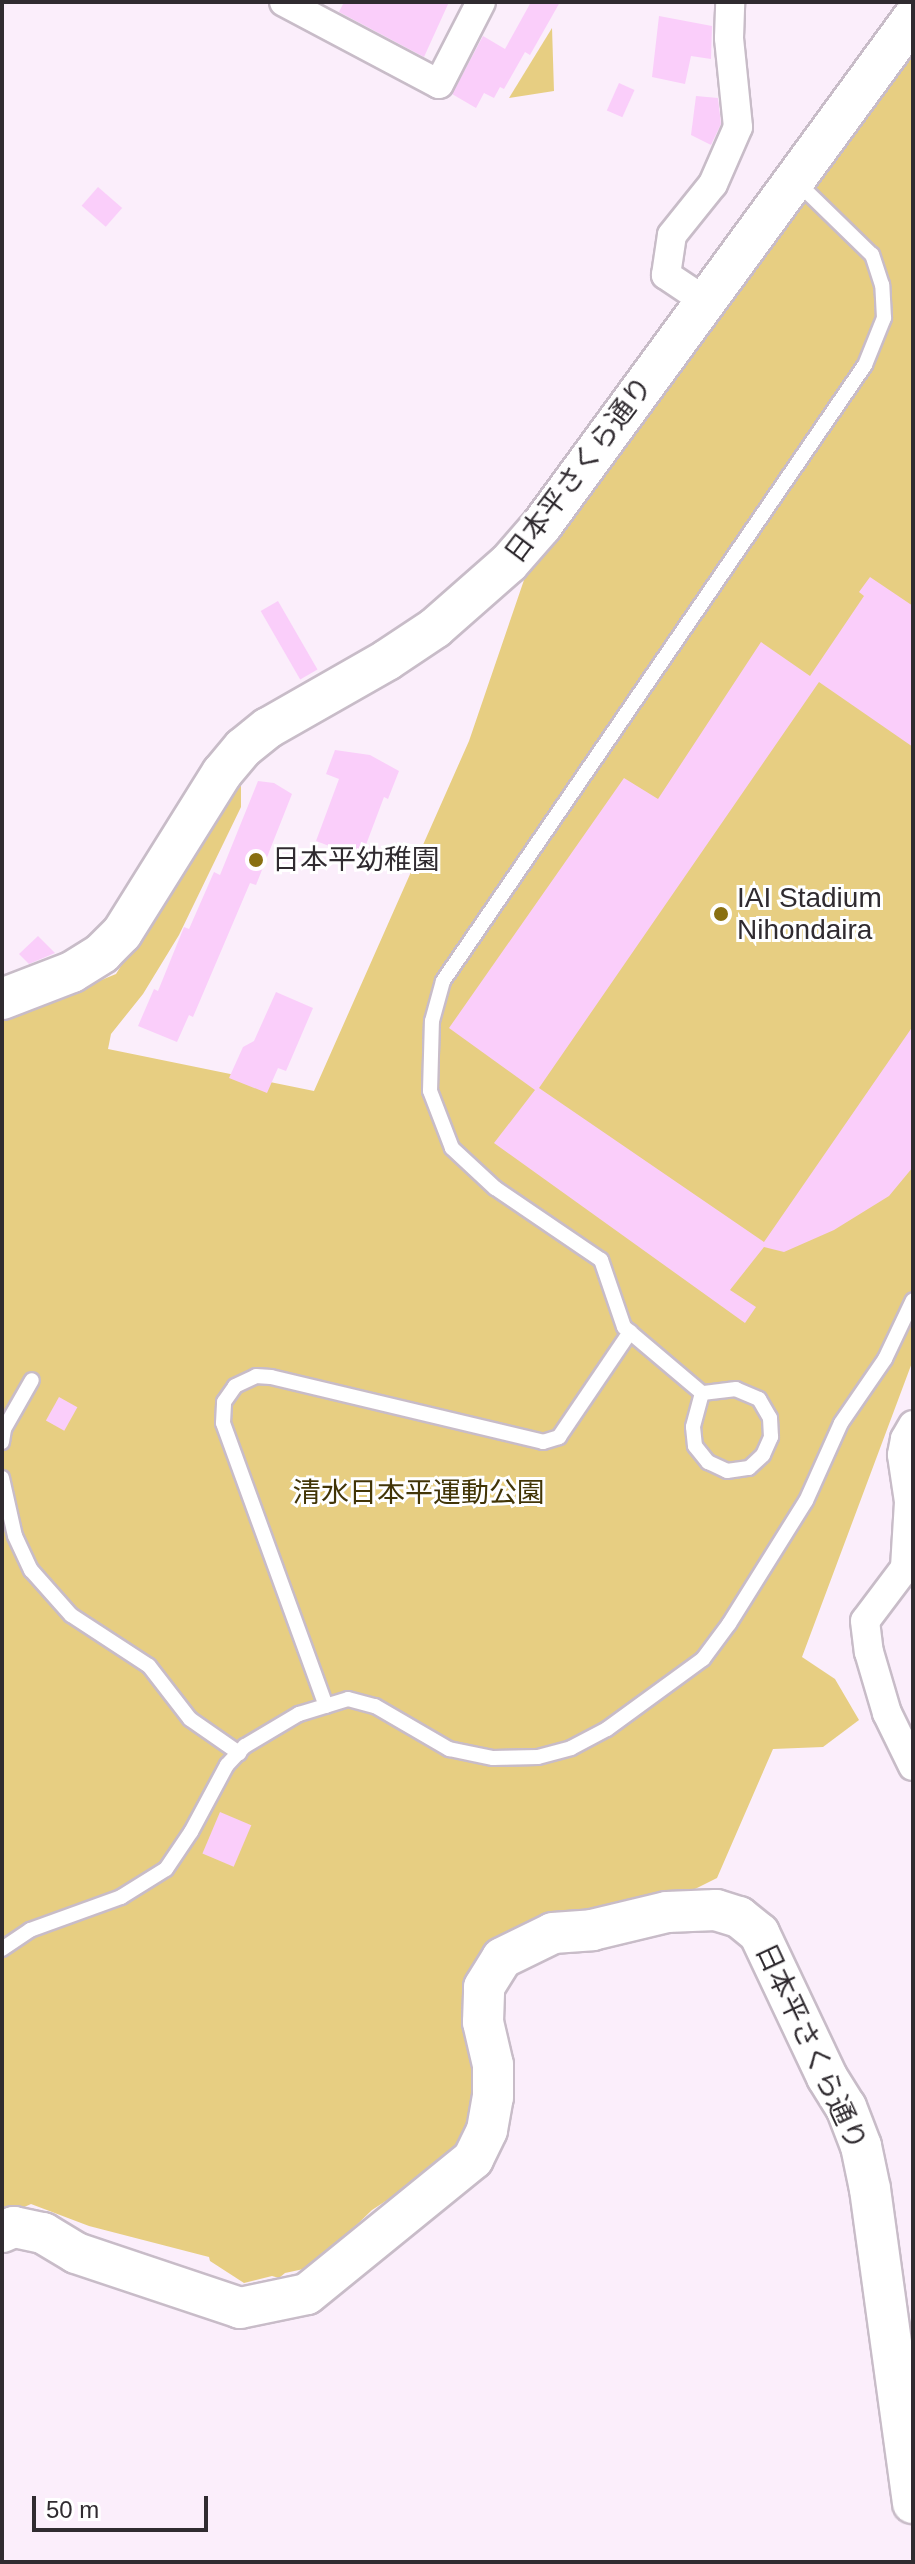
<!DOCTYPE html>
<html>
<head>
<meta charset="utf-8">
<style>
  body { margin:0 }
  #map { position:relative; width:915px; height:2564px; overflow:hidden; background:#fbeefb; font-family:Arial,"Noto Sans JP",sans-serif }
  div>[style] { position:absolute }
  .green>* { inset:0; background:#e7ce82 }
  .building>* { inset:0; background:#facefa; transform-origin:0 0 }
  .roads { filter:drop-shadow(2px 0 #c8bcc8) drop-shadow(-2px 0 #c8bcc8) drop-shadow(0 2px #c8bcc8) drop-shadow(0 -2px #c8bcc8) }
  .lane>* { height:14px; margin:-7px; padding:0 7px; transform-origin:7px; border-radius:7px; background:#fff }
  .street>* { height:28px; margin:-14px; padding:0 14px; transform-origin:14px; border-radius:14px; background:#fff }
  .secondary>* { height:40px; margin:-20px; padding:0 20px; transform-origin:20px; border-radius:20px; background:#fff }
  .dots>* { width:22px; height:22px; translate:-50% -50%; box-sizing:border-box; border:4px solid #fff; border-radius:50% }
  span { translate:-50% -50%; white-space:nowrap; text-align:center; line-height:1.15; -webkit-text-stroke:6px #fff; paint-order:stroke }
  .street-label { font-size:28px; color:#302b30 }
  .poi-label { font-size:28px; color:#302b30 }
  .left { translate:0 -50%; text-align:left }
  .park-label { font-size:28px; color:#423507 }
  .frame { position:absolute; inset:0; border:4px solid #302b30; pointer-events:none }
  .scale { position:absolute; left:32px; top:2496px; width:176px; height:36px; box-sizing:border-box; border:4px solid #302b30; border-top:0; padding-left:10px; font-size:24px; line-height:28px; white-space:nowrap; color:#302b30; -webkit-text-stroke:6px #fff; paint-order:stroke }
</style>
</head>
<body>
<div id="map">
  <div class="green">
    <div style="clip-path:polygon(552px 28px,554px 91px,509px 98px)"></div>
    <div style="clip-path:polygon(913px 55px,913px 1360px,802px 1657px,835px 1679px,859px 1720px,823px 1747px,773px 1749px,717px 1878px,667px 1903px,515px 1934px,477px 2123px,439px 2166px,372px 2210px,313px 2267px,285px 2273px,279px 2278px,272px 2276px,244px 2283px,210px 2261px,209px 2257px,89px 2226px,31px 2204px,2px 2217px,2px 1021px,116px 974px,241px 772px,241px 807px,179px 935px,143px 994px,111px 1034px,108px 1049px,314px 1091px,469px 741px,524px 580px)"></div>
  </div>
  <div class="building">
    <div style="clip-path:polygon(344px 2px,449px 2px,424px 57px,339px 12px)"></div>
    <div style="clip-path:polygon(531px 2px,560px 2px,530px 55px,525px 52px,504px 89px,500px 87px,494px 98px,484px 93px,476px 108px,452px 94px,483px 36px,505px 49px)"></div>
    <div style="clip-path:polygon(659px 16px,712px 26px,711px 59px,691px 56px,685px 84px,652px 77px)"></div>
    <div style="left:619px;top:83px;width:17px;height:30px;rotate:24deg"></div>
    <div style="clip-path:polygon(696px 96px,718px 98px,721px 124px,711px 145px,691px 135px)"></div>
    <div style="left:98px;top:187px;width:32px;height:25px;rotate:41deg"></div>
    <div style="clip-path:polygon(870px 577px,913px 606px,913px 747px,819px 682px,539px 1088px,764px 1242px,913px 1026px,913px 1167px,889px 1196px,834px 1230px,784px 1252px,764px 1247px,730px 1290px,756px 1307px,745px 1323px,494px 1143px,535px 1090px,449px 1028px,624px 778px,658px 799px,761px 642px,810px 676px,864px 596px,859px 592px)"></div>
    <div style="left:278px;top:601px;width:79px;height:20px;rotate:60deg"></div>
    <div style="clip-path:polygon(335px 750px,370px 755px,399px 771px,388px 799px,384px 797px,361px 858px,316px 841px,339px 779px,326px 774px)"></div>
    <div style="clip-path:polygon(258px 781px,274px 783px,292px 794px,256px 885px,250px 883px,193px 1017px,189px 1015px,177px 1042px,138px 1026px,154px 989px,158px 991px,184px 927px,189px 929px,214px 872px,220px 875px)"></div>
    <div style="clip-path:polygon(38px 936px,55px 953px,29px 964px,19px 954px)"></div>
    <div style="clip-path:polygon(276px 992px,313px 1008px,286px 1071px,278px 1068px,267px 1093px,229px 1078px,243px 1047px,254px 1041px)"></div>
    <div style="left:59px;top:1397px;width:21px;height:27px;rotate:29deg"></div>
    <div style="left:220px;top:1812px;width:34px;height:45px;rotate:23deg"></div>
  </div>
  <div class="roads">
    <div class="lane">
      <div style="left:702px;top:1393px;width:35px;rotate:105deg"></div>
      <div style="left:693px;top:1427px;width:19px;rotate:84deg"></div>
      <div style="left:695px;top:1446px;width:21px;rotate:51deg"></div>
      <div style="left:708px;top:1462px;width:21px;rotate:25deg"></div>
      <div style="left:727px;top:1471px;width:22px;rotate:-8deg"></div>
      <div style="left:749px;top:1468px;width:19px;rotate:-43deg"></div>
      <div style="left:763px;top:1455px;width:20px;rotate:-66deg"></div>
      <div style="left:771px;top:1437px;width:19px;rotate:-93deg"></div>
      <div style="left:770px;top:1418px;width:22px;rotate:-120deg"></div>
      <div style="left:759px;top:1399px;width:25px;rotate:-157deg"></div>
      <div style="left:736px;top:1389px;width:34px;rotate:173deg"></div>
      <div style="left:702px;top:1393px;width:102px;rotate:-139.8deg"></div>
      <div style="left:624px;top:1327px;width:71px;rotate:-108.9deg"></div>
      <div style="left:601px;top:1260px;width:128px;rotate:-145.8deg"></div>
      <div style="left:495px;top:1188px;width:59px;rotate:-137.1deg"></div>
      <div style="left:452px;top:1148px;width:61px;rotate:-111.1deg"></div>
      <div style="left:430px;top:1091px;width:70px;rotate:-88.4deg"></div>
      <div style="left:432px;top:1021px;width:41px;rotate:-74.6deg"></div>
      <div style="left:443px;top:981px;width:747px;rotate:-55.59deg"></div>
      <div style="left:865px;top:365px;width:51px;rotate:-68deg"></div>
      <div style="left:884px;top:318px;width:33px;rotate:-93deg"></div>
      <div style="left:882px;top:285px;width:32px;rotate:-108deg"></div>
      <div style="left:872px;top:255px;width:105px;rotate:-135.8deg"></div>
      <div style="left:2px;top:1442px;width:13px;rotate:-81deg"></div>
      <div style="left:4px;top:1429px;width:56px;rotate:-60.3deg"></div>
      <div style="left:2px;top:1478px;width:59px;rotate:77.4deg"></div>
      <div style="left:15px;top:1536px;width:38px;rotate:65deg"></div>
      <div style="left:31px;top:1570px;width:60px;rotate:48.4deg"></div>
      <div style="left:71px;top:1615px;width:93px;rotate:33.2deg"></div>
      <div style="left:149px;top:1666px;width:67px;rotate:52.3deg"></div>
      <div style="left:190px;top:1719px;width:60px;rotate:34.8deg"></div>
      <div style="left:326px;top:1706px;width:301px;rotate:-110deg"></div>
      <div style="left:223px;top:1423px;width:21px;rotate:-87deg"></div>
      <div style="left:224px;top:1402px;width:19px;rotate:-55deg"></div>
      <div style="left:235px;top:1386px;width:23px;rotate:-25deg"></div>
      <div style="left:256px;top:1376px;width:15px;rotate:4deg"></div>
      <div style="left:271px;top:1377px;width:280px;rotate:13.4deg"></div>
      <div style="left:543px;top:1442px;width:17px;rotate:-17deg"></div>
      <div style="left:559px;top:1437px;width:127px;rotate:-55.9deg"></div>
      <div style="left:2px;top:1949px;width:34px;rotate:-34deg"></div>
      <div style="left:30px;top:1930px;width:97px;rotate:-19.9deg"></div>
      <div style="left:121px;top:1897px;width:53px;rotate:-31.9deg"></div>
      <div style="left:166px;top:1869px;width:45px;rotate:-56deg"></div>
      <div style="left:191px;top:1832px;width:76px;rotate:-61.8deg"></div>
      <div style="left:227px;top:1765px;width:26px;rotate:-47deg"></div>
      <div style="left:245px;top:1746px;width:63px;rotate:-30.7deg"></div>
      <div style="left:299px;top:1714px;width:51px;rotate:-17deg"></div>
      <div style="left:348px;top:1699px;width:28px;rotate:15deg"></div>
      <div style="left:375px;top:1706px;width:86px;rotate:30.2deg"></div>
      <div style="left:449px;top:1749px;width:45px;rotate:11.6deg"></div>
      <div style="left:493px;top:1758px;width:45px;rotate:-1.3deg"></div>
      <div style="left:538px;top:1757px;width:34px;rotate:-15deg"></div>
      <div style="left:571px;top:1748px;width:41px;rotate:-27.8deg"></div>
      <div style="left:607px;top:1729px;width:119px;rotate:-36.1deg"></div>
      <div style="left:703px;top:1659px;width:44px;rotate:-53.4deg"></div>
      <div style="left:729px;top:1624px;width:145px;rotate:-58deg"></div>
      <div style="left:806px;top:1501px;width:85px;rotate:-65.8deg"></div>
      <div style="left:841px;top:1423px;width:78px;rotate:-55.5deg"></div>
      <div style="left:885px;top:1359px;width:65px;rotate:-64.6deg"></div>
    </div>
    <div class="street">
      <div style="left:284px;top:2px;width:175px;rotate:27.9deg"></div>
      <div style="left:439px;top:84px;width:92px;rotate:-62.9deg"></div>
      <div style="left:705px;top:301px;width:47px;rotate:-146.3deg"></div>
      <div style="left:666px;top:275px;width:40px;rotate:-81.5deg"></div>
      <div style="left:672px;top:235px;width:65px;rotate:-51.2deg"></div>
      <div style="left:713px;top:184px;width:62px;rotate:-66.3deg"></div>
      <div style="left:738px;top:127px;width:89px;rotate:-95.8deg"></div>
      <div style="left:729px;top:38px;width:36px;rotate:-88deg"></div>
      <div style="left:913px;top:1425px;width:16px;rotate:120deg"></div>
      <div style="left:905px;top:1439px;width:16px;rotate:101deg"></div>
      <div style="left:902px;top:1455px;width:48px;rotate:81.5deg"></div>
      <div style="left:909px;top:1502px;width:66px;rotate:93.5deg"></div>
      <div style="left:905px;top:1568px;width:66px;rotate:127deg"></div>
      <div style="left:865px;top:1621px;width:31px;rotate:83deg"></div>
      <div style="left:869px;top:1652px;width:64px;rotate:73.6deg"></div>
      <div style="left:887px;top:1713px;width:59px;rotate:63.9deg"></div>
    </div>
    <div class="secondary">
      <div style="left:2px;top:999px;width:75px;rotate:-21.1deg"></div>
      <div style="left:72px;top:972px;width:36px;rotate:-32deg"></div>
      <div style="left:102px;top:953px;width:28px;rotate:-45deg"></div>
      <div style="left:122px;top:933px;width:189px;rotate:-58deg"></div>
      <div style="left:222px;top:773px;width:33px;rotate:-50deg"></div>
      <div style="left:243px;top:748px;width:32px;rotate:-39deg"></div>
      <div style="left:268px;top:728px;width:137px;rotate:-29.7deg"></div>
      <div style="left:387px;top:660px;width:58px;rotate:-33.7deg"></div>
      <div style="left:435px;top:628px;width:98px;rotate:-41.3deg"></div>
      <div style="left:509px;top:563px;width:50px;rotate:-49deg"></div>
      <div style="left:542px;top:525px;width:628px;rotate:-53.8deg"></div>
      <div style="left:2px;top:2232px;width:13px;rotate:-23deg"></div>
      <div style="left:14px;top:2227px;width:30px;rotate:12deg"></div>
      <div style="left:43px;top:2233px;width:39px;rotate:31deg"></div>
      <div style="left:76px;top:2253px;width:173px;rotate:18.5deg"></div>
      <div style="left:240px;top:2308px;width:68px;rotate:-11.8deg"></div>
      <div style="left:307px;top:2294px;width:214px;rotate:-39.1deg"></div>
      <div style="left:473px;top:2159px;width:32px;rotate:-64deg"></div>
      <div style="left:487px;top:2130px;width:34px;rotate:-80deg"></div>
      <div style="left:493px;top:2097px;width:32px;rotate:-90deg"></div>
      <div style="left:493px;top:2065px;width:44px;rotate:-103.1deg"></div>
      <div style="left:483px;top:2022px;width:35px;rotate:-88deg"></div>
      <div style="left:484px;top:1987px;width:34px;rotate:-58deg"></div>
      <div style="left:502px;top:1958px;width:57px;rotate:-26.1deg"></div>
      <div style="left:553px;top:1933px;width:39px;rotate:-4deg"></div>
      <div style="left:592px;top:1930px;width:77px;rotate:-13.5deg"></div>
      <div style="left:667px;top:1912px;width:49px;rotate:-2.3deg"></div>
      <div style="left:716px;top:1910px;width:24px;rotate:17deg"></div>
      <div style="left:739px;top:1917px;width:26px;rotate:39deg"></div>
      <div style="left:759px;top:1933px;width:159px;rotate:64.7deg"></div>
      <div style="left:827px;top:2077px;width:36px;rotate:58deg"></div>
      <div style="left:846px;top:2107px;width:42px;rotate:69deg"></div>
      <div style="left:861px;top:2146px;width:44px;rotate:78.2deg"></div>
      <div style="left:870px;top:2189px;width:317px;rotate:82.2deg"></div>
    </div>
  </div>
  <div class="dots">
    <div style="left:256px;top:860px;background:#897011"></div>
    <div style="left:721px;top:914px;background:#897011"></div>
  </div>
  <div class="street-label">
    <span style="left:579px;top:470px;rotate:-53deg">日本平さくら通り</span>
    <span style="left:811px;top:2047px;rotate:65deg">日本平さくら通り</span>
  </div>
  <div class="poi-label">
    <span class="left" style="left:272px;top:860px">日本平幼稚園</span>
    <span class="left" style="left:737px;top:914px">IAI Stadium<br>Nihondaira</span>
  </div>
  <div class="park-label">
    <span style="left:419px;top:1493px">清水日本平運動公園</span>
  </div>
  <div class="frame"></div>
  <div class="scale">50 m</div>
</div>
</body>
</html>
